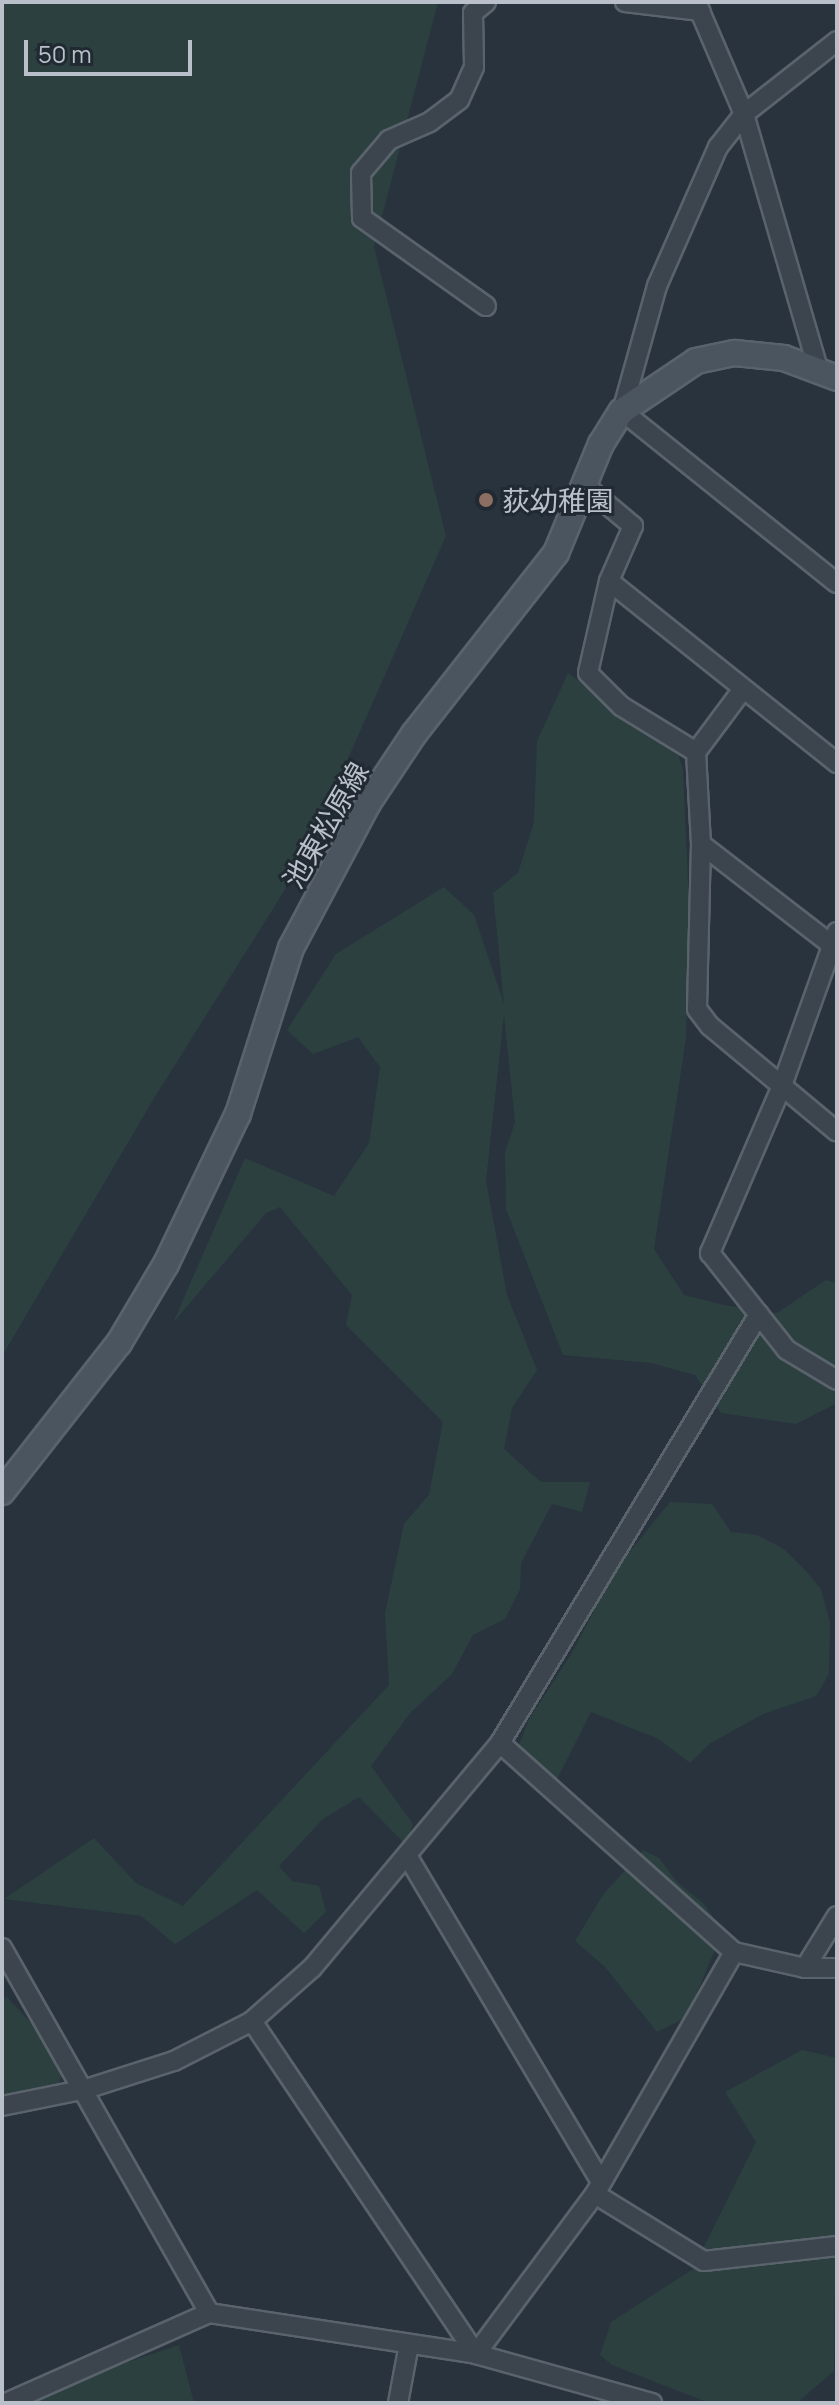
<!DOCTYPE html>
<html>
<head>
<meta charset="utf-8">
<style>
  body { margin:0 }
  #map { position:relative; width:839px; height:2405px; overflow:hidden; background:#29333e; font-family:Manrope,"Noto Sans JP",sans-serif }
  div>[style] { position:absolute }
  .green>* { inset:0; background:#2c4040 }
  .roads { filter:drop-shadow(2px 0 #5a636c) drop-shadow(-2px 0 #5a636c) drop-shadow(0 2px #5a636c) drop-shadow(0 -2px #5a636c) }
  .minor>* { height:18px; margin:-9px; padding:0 9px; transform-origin:9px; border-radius:9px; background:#3c454e }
  .secondary>* { height:24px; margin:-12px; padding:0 12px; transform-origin:12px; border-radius:12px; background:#4b5560 }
  .dots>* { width:22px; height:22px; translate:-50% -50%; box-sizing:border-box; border:4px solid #212a33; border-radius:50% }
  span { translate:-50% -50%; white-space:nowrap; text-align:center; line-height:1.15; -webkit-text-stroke:6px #212a33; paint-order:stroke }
  .poi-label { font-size:28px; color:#b9c0c9 }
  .left { translate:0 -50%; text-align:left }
  .street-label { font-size:28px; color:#b9c0c9 }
  .frame { position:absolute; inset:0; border:4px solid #b9c0c9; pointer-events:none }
  .scale { position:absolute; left:24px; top:40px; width:168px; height:36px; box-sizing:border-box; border:4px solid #b9c0c9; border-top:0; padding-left:10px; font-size:24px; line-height:28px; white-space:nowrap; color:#b9c0c9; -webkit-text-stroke:6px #212a33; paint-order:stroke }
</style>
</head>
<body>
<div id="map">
  <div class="green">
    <div style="clip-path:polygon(2px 2px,438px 2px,374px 247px,446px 536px,303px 861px,156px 1095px,2px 1356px)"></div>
    <div style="clip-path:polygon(568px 673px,639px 728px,677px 750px,683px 770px,689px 903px,686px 1038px,654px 1249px,684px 1295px,724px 1305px,777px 1313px,826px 1280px,837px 1283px,837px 1403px,796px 1424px,721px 1413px,695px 1375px,651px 1363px,563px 1355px,506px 1209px,505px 1152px,515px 1122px,504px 1014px,486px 1181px,507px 1295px,537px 1370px,512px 1408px,504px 1449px,541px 1482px,590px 1482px,582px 1512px,552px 1504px,521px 1563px,520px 1589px,505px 1619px,473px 1635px,452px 1674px,410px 1713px,371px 1766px,413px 1824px,406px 1845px,359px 1797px,323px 1819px,279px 1866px,292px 1881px,319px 1886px,326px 1912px,304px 1933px,257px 1890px,175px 1944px,141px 1916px,4px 1899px,94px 1838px,136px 1883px,183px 1906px,389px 1685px,385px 1613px,404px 1524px,429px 1495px,443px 1422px,346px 1325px,352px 1295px,280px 1207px,266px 1213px,173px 1323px,245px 1158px,334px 1196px,369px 1143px,380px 1067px,358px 1037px,313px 1054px,287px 1030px,336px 954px,444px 887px,474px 915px,504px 1004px,493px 893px,518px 873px,534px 822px,537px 741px)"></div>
    <div style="clip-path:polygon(670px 1502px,712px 1504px,731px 1532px,757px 1535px,784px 1549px,804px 1569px,821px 1589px,830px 1623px,829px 1674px,816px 1696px,763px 1714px,709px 1744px,690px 1763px,659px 1739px,591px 1712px,556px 1781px,519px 1745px,529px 1719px,572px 1653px,615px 1570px)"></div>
    <div style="clip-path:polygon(643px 1850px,659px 1858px,677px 1882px,704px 1904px,717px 1923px,719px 1940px,687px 2017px,657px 2032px,605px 1967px,575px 1941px,603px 1895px)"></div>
    <div style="clip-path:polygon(7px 1997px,52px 2046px,63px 2068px,56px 2095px,26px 2112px,2px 2110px,2px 2000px)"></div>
    <div style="clip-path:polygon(802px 2050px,837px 2058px,834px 2371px,797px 2403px,709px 2403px,612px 2365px,600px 2355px,611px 2322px,693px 2269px,756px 2142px,725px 2092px)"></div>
    <div style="clip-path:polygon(179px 2345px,194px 2403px,8px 2402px)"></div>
  </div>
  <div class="roads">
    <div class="minor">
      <div style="left:486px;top:2px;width:17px;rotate:140deg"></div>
      <div style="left:473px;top:13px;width:54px;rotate:88.9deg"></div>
      <div style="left:474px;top:67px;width:36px;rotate:114deg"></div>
      <div style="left:459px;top:100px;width:36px;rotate:143deg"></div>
      <div style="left:430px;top:122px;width:45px;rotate:156.3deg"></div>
      <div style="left:389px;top:140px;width:43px;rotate:130.3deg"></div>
      <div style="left:361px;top:173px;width:45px;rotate:88.7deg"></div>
      <div style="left:362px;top:218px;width:152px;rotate:35.4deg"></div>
      <div style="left:625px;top:2px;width:76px;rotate:6.8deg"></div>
      <div style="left:696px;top:2px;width:122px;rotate:66.8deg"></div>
      <div style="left:744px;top:114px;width:262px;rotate:73.8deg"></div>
      <div style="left:837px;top:41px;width:118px;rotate:141.9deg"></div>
      <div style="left:744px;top:114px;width:42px;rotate:128.2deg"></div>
      <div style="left:718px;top:147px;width:152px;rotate:113.7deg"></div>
      <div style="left:657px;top:286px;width:130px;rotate:105.6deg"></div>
      <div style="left:622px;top:411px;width:275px;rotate:38.7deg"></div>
      <div style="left:584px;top:485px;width:64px;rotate:39.9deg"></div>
      <div style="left:633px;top:526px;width:60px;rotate:113.6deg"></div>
      <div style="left:609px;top:581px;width:292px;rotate:38.6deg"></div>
      <div style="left:609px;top:581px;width:94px;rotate:102.9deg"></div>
      <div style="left:588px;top:673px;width:47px;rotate:45deg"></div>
      <div style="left:621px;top:706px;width:88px;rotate:31.5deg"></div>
      <div style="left:743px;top:689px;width:79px;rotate:126.7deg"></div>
      <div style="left:696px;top:752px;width:92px;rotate:86.9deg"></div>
      <div style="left:701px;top:844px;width:172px;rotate:37.7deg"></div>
      <div style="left:701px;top:844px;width:165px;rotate:91.4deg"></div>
      <div style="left:697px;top:1009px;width:21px;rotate:53deg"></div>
      <div style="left:710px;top:1026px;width:165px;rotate:39.8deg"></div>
      <div style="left:837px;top:932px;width:166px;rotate:109.7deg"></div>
      <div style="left:781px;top:1088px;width:180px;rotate:113.3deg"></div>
      <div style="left:710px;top:1253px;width:124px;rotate:51.6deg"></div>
      <div style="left:787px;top:1350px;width:58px;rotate:31deg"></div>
      <div style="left:500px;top:1743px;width:314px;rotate:41.8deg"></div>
      <div style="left:734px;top:1952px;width:73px;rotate:12.7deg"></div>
      <div style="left:805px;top:1968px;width:32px"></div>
      <div style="left:408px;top:1857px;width:378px;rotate:59.3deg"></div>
      <div style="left:2px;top:1948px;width:420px;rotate:60.4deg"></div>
      <div style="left:805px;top:1968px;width:61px;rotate:-58.4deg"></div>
      <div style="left:252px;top:2021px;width:401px;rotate:56.1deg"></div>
      <div style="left:2px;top:2106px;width:86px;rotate:-11.4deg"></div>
      <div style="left:86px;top:2089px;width:92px;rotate:-17.7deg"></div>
      <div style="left:174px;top:2061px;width:88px;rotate:-27.1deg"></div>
      <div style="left:252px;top:2021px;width:80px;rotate:-41.5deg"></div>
      <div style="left:312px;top:1968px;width:293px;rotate:-50.1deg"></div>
      <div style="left:500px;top:1743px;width:501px;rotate:-58.88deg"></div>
      <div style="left:595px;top:2194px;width:128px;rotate:31.6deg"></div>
      <div style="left:704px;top:2261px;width:134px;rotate:-6.4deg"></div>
      <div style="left:476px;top:2354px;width:199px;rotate:-53.4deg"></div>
      <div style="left:595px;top:2194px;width:279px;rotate:-60.1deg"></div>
      <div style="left:6px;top:2403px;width:222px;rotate:-23.9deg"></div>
      <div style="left:209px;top:2313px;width:270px;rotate:8.7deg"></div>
      <div style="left:476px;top:2354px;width:183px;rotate:15.6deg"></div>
      <div style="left:398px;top:2403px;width:60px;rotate:-79.4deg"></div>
    </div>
    <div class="secondary">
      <div style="left:2px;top:1492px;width:189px;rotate:-51.9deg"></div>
      <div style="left:119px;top:1343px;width:92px;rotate:-59.3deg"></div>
      <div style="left:166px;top:1264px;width:166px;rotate:-64.4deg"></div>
      <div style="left:238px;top:1114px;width:174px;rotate:-72.3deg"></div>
      <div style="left:291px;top:948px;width:164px;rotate:-62deg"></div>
      <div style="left:368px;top:803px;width:83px;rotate:-56.3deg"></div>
      <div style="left:414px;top:734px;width:230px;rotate:-51.9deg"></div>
      <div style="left:556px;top:553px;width:118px;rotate:-67.6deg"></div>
      <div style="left:601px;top:444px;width:39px;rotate:-58deg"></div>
      <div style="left:622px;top:411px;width:89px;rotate:-34deg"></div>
      <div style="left:696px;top:361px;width:40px;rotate:-12deg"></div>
      <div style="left:735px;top:353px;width:49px;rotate:5.8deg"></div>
      <div style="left:784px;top:358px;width:57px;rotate:20.7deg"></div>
    </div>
  </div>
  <div class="dots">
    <div style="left:486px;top:500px;background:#8d6e63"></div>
  </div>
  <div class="poi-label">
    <span class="left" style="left:502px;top:500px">荻幼稚園</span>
  </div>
  <div class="street-label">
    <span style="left:325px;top:825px;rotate:-60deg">池東松原線</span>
  </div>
  <div class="frame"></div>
  <div class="scale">50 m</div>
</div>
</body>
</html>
